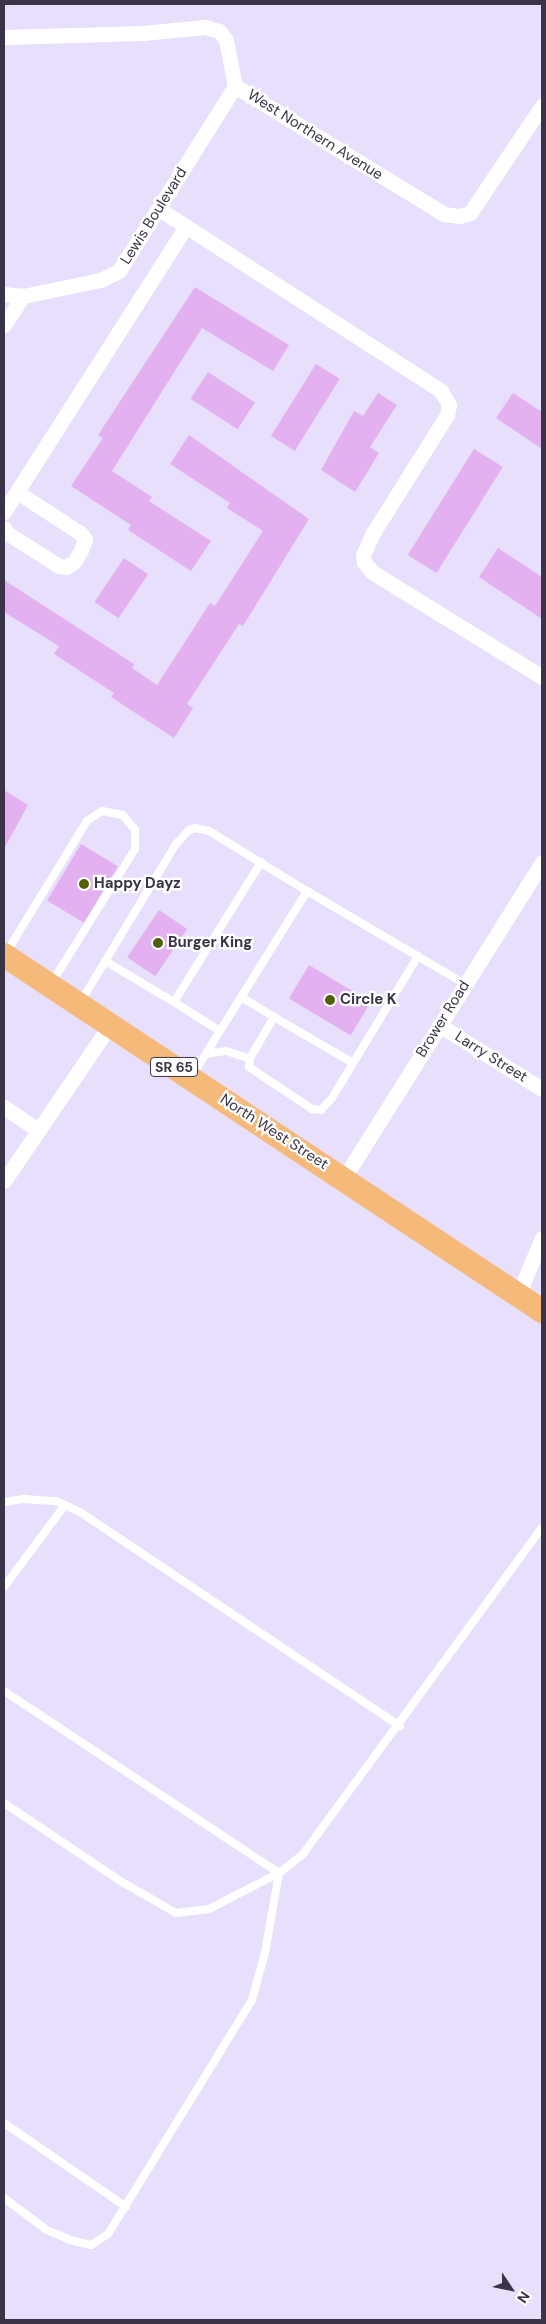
<!DOCTYPE html>
<html>
<head>
<meta charset="utf-8">
<style>
  body { margin:0 }
  #map { position:relative; width:546px; height:2324px; overflow:hidden; background:#e8dffd; font-family:"DM Sans",sans-serif }
  div>[style] { position:absolute }
  .building>* { inset:0; background:#e3b1f0; transform-origin:0 0 }
  .lane>* { height:8px; margin:-4px; padding:0 4px; transform-origin:4px; border-radius:4px; background:#fff }
  .street>* { height:15px; margin:-7.5px; padding:0 7.5px; transform-origin:7.5px; border-radius:7.5px; background:#fff }
  .primary>* { height:24px; margin:-12px; padding:0 12px; transform-origin:12px; border-radius:12px; background:#f5b97a }
  .dots>* { width:14px; height:14px; translate:-50% -50%; box-sizing:border-box; border:2px solid #fff; border-radius:50% }
  span { translate:-50% -50%; white-space:nowrap; text-align:center; line-height:1.15; -webkit-text-stroke:4.5px #fff; paint-order:stroke }
  .shield-label span { padding:1px 4px; background:#fff; border:1px solid; border-radius:4px; -webkit-text-stroke-width:0 }
  .shield-label { font-size:14px; color:#3b3448; font-weight:700 }
  .street-label { font-size:15px; color:#3b3448 }
  .poi-label { font-size:15px; color:#3b3448; font-weight:700 }
  .left { translate:0 -50%; text-align:left }
  .frame { position:absolute; inset:0; border:5px solid #3b3448; pointer-events:none }
  .north { position:absolute; left:486px; top:2264px; width:50px; height:50px; -webkit-text-stroke:4px #fff; paint-order:stroke; rotate:124deg; font-size:14px; font-weight:700; line-height:20px; text-align:center; color:#3b3448 }
  .north::after { content:''; display:block; margin:auto; width:18px; height:22px; background:#3b3448; clip-path:polygon(50% 0,100% 100%,50% 72%,0 100%) }
</style>
</head>
<body>
<div id="map">
  <div class="building">
    <div style="clip-path:polygon(195px 287px,289px 345px,273px 371px,202px 328px,112px 471px,152px 497px,149px 501px,211px 541px,191px 571px,128px 530px,131px 525px,71px 486px,103px 438px,98px 435px)"></div>
    <div style="left:316px;top:364px;width:28px;height:85px;rotate:32deg"></div>
    <div style="left:208px;top:372px;width:56px;height:32px;rotate:33deg"></div>
    <div style="clip-path:polygon(378px 393px,397px 405px,370px 447px,379px 453px,355px 492px,321px 470px,354px 411px,363px 416px)"></div>
    <div style="clip-path:polygon(513px 393px,542px 412px,542px 449px,496px 418px)"></div>
    <div style="clip-path:polygon(189px 435px,309px 519px,243px 626px,239px 624px,187px 704px,193px 708px,174px 738px,111px 697px,114px 693px,54px 654px,59px 646px,4px 612px,4px 580px,134px 664px,132px 668px,157px 685px,210px 603px,215px 606px,263px 531px,227px 508px,230px 503px,170px 464px)"></div>
    <div style="left:474px;top:449px;width:34px;height:125px;rotate:32deg"></div>
    <div style="clip-path:polygon(498px 548px,542px 577px,542px 619px,479px 577px)"></div>
    <div style="left:124px;top:558px;width:29px;height:53px;rotate:34deg"></div>
    <div style="clip-path:polygon(4px 790px,28px 805px,4px 849px)"></div>
    <div style="left:81px;top:844px;width:43px;height:66px;rotate:31deg"></div>
    <div style="left:159px;top:910px;width:34px;height:57px;rotate:34deg"></div>
    <div style="left:309px;top:965px;width:72px;height:39px;rotate:31deg"></div>
  </div>
  <div class="lane">
    <div style="left:6px;top:953px;width:155px;rotate:-58.5deg"></div>
    <div style="left:87px;top:821px;width:18px;rotate:-34deg"></div>
    <div style="left:102px;top:811px;width:21px;rotate:11deg"></div>
    <div style="left:123px;top:815px;width:19px;rotate:51deg"></div>
    <div style="left:135px;top:830px;width:19px;rotate:90deg"></div>
    <div style="left:135px;top:849px;width:159px;rotate:121.9deg"></div>
    <div style="left:105px;top:961px;width:80px;rotate:30.7deg"></div>
    <div style="left:241px;top:997px;width:39px;rotate:31deg"></div>
    <div style="left:274px;top:1017px;width:48px;rotate:120.3deg"></div>
    <div style="left:250px;top:1058px;width:9px;rotate:96deg"></div>
    <div style="left:249px;top:1067px;width:76px;rotate:33.7deg"></div>
    <div style="left:312px;top:1109px;width:9px;rotate:6deg"></div>
    <div style="left:321px;top:1110px;width:16px;rotate:-47deg"></div>
    <div style="left:332px;top:1098px;width:166px;rotate:-58.8deg"></div>
    <div style="left:80px;top:1003px;width:186px;rotate:-58.9deg"></div>
    <div style="left:176px;top:844px;width:19px;rotate:-47deg"></div>
    <div style="left:189px;top:830px;width:6px;rotate:-18deg"></div>
    <div style="left:195px;top:828px;width:14px;rotate:12deg"></div>
    <div style="left:209px;top:831px;width:115px;rotate:31.5deg"></div>
    <div style="left:274px;top:1017px;width:91px;rotate:30.2deg"></div>
    <div style="left:220px;top:1031px;width:54px;rotate:-147.8deg"></div>
    <div style="left:174px;top:1002px;width:165px;rotate:-58.1deg"></div>
    <div style="left:206px;top:1054px;width:20px;rotate:-9deg"></div>
    <div style="left:226px;top:1051px;width:25px;rotate:18deg"></div>
    <div style="left:192px;top:1076px;width:218px;rotate:-58.1deg"></div>
    <div style="left:307px;top:891px;width:183px;rotate:30.5deg"></div>
    <div style="left:4px;top:1502px;width:20px;rotate:-9deg"></div>
    <div style="left:24px;top:1499px;width:32px;rotate:4deg"></div>
    <div style="left:56px;top:1501px;width:26px;rotate:25deg"></div>
    <div style="left:80px;top:1512px;width:385px;rotate:33.8deg"></div>
    <div style="left:4px;top:1587px;width:102px;rotate:-53.4deg"></div>
    <div style="left:4px;top:1691px;width:330px;rotate:33.5deg"></div>
    <div style="left:279px;top:1873px;width:81px;rotate:99.9deg"></div>
    <div style="left:265px;top:1953px;width:49px;rotate:105.5deg"></div>
    <div style="left:252px;top:2000px;width:275px;rotate:121.6deg"></div>
    <div style="left:108px;top:2234px;width:20px;rotate:147deg"></div>
    <div style="left:91px;top:2245px;width:18px;rotate:-167deg"></div>
    <div style="left:73px;top:2241px;width:28px;rotate:-157deg"></div>
    <div style="left:47px;top:2230px;width:54px;rotate:-143.3deg"></div>
    <div style="left:4px;top:1803px;width:142px;rotate:33.8deg"></div>
    <div style="left:122px;top:1882px;width:62px;rotate:29.9deg"></div>
    <div style="left:176px;top:1913px;width:33px;rotate:-7deg"></div>
    <div style="left:209px;top:1909px;width:79px;rotate:-27.2deg"></div>
    <div style="left:279px;top:1873px;width:31px;rotate:-38deg"></div>
    <div style="left:303px;top:1854px;width:404px;rotate:-53.8deg"></div>
    <div style="left:4px;top:2123px;width:148px;rotate:34.5deg"></div>
  </div>
  <div class="street">
    <div style="left:4px;top:37px;width:139px;rotate:-1.6deg"></div>
    <div style="left:143px;top:33px;width:62px;rotate:-5.5deg"></div>
    <div style="left:205px;top:27px;width:15px;rotate:16deg"></div>
    <div style="left:219px;top:31px;width:11px;rotate:52deg"></div>
    <div style="left:226px;top:40px;width:47px;rotate:78.9deg"></div>
    <div style="left:235px;top:86px;width:245px;rotate:31.5deg"></div>
    <div style="left:444px;top:214px;width:15px;rotate:8deg"></div>
    <div style="left:459px;top:216px;width:11px;rotate:-15deg"></div>
    <div style="left:470px;top:213px;width:129px;rotate:-56.1deg"></div>
    <div style="left:159px;top:209px;width:336px;rotate:32.8deg"></div>
    <div style="left:441px;top:391px;width:16px;rotate:60deg"></div>
    <div style="left:449px;top:405px;width:10px;rotate:101deg"></div>
    <div style="left:447px;top:415px;width:139px;rotate:122.1deg"></div>
    <div style="left:373px;top:533px;width:23px;rotate:115deg"></div>
    <div style="left:363px;top:554px;width:8px;rotate:83deg"></div>
    <div style="left:364px;top:562px;width:13px;rotate:51deg"></div>
    <div style="left:372px;top:572px;width:200px;rotate:31.7deg"></div>
    <div style="left:4px;top:294px;width:19px;rotate:6deg"></div>
    <div style="left:23px;top:296px;width:79px;rotate:-11.7deg"></div>
    <div style="left:100px;top:280px;width:21px;rotate:-25deg"></div>
    <div style="left:119px;top:271px;width:218px;rotate:-57.9deg"></div>
    <div style="left:4px;top:325px;width:35px;rotate:-57deg"></div>
    <div style="left:4px;top:512px;width:339px;rotate:-57.5deg"></div>
    <div style="left:4px;top:528px;width:6px;rotate:59deg"></div>
    <div style="left:7px;top:533px;width:62px;rotate:32.4deg"></div>
    <div style="left:59px;top:566px;width:7px;rotate:8deg"></div>
    <div style="left:66px;top:567px;width:9px;rotate:-32deg"></div>
    <div style="left:74px;top:562px;width:14px;rotate:-60deg"></div>
    <div style="left:81px;top:550px;width:12px;rotate:-70deg"></div>
    <div style="left:85px;top:539px;width:8px;rotate:-130deg"></div>
    <div style="left:80px;top:533px;width:75px;rotate:-146.9deg"></div>
    <div style="left:439px;top:1025px;width:121px;rotate:31.9deg"></div>
    <div style="left:4px;top:1107px;width:41px;rotate:34.1deg"></div>
    <div style="left:344px;top:1178px;width:373px;rotate:-57.9deg"></div>
    <div style="left:4px;top:1181px;width:189px;rotate:-55.8deg"></div>
    <div style="left:518px;top:1295px;width:62px;rotate:-67.2deg"></div>
  </div>
  <div class="primary">
    <div style="left:4px;top:955px;width:645px;rotate:33.49deg"></div>
  </div>
  <div class="dots">
    <div style="left:84px;top:884px;background:#526003"></div>
    <div style="left:158px;top:943px;background:#526003"></div>
    <div style="left:330px;top:1000px;background:#526003"></div>
  </div>
  <div class="shield-label">
    <span style="left:174px;top:1067px">SR 65</span>
  </div>
  <div class="street-label">
    <span style="left:315px;top:135px;rotate:32deg">West Northern Avenue</span>
    <span style="left:154px;top:216px;rotate:-58deg">Lewis Boulevard</span>
    <span style="left:443px;top:1019px;rotate:-58deg">Brower Road</span>
    <span style="left:491px;top:1057px;rotate:32deg">Larry Street</span>
    <span style="left:274px;top:1132px;rotate:33deg">North West Street</span>
  </div>
  <div class="poi-label">
    <span class="left" style="left:94px;top:884px">Happy Dayz</span>
    <span class="left" style="left:168px;top:943px">Burger King</span>
    <span class="left" style="left:340px;top:1000px">Circle K</span>
  </div>
  <div class="frame"></div>
  <div class="north">N</div>
</div>
</body>
</html>
